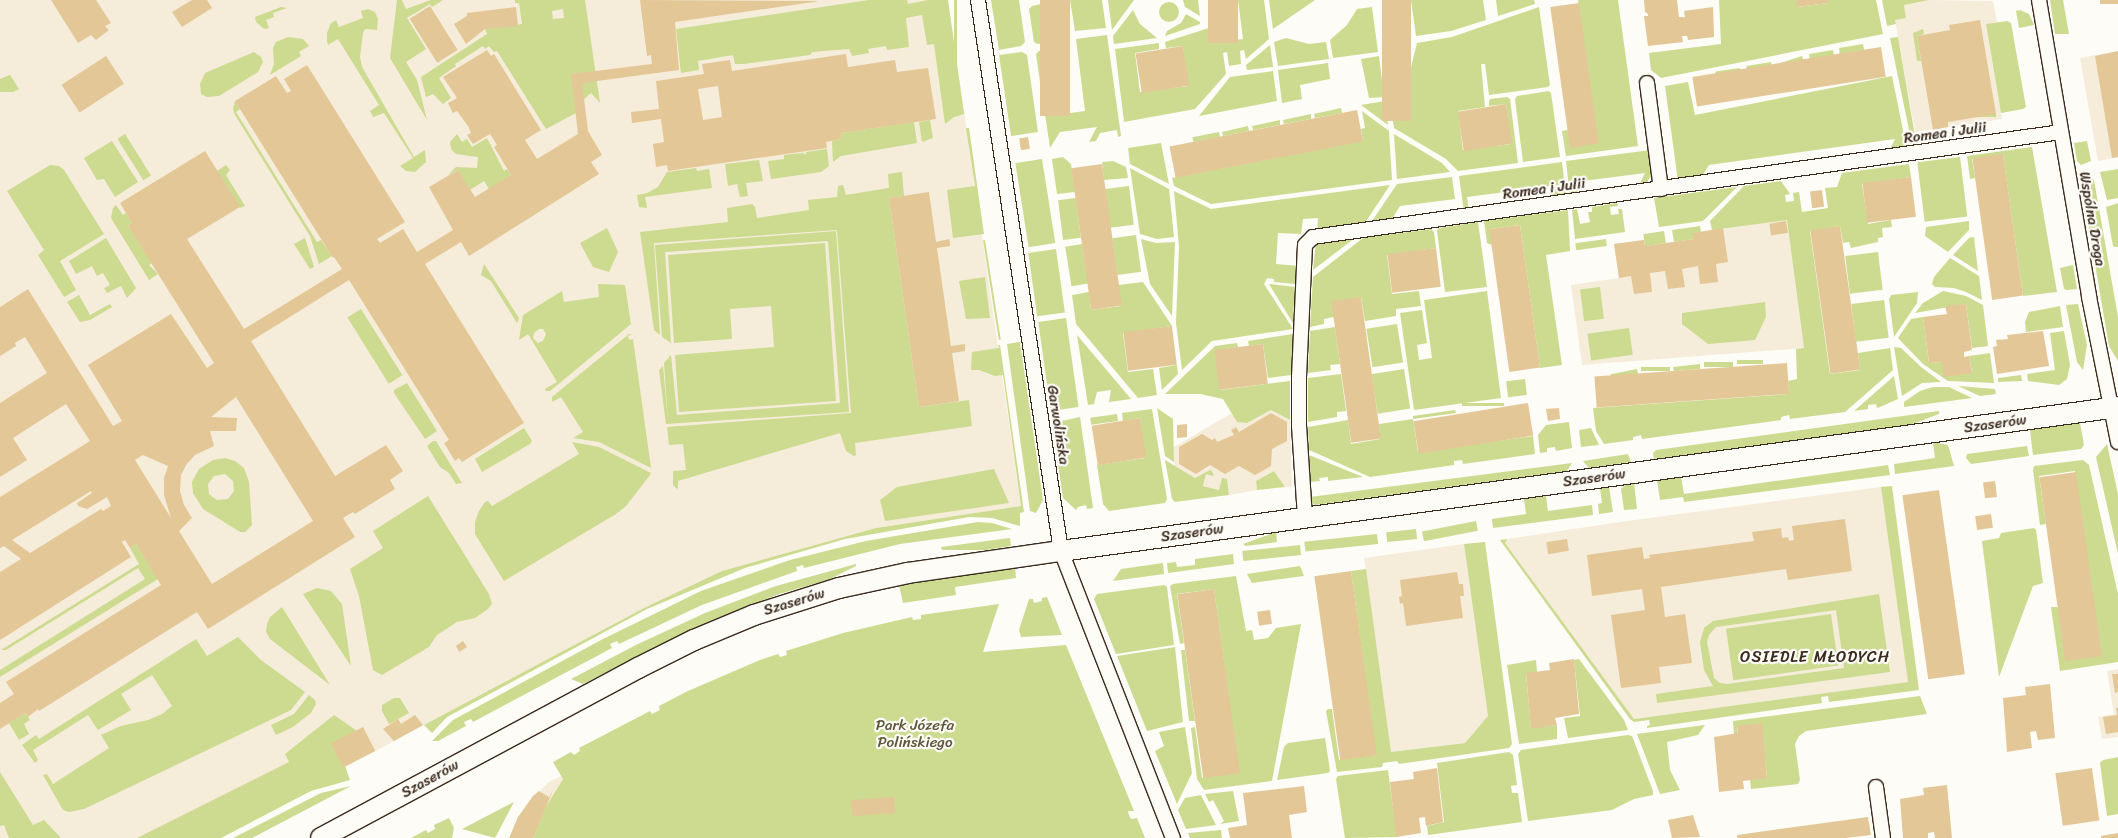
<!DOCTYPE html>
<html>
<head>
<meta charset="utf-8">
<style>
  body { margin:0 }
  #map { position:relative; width:2118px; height:838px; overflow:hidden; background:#fdfcf7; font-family:Sriracha,sans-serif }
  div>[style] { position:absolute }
  .built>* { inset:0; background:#f5ecda }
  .green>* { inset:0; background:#ccdb8f; transform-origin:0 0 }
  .round { border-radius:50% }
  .building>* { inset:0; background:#e3c797; transform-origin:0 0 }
  .roads { filter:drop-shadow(1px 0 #3b2a1e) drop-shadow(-1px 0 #3b2a1e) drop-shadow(0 1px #3b2a1e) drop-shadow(0 -1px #3b2a1e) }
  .street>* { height:14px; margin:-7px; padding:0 7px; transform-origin:7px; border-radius:7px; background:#fdfcf7 }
  .secondary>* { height:20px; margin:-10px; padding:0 10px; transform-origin:10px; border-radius:10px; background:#fdfcf7 }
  span { translate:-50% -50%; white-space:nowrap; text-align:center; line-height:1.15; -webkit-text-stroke:4.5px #fdfcf7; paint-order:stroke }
  .street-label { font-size:15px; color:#3b2a1e }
  .park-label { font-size:15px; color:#5f563a }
  .neighbourhood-label { font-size:16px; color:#3b2a1e; letter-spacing:1px }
</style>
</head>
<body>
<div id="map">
  <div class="built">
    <div style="clip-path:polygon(0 0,948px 0,1021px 506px,876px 528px,722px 571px,646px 607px,212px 838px,0 838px)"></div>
    <div style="clip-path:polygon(1929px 0,1993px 1px,1997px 22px,1986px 25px,2002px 119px,1915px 132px,1895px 20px,1906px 18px,1904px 5px)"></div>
    <div style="clip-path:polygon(2118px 51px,2118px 157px,2098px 161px,2080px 58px)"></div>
    <div style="clip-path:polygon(1787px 219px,1804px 348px,1582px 365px,1571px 285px,1619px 278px,1614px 244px,1644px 240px,1645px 246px,1694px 239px,1693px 233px)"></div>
    <div style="clip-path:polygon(1271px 410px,1290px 420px,1292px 486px,1285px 487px,1274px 471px,1256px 481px,1257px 490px,1229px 495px,1227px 479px,1219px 490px,1203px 486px,1206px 474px,1214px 475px,1212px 471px,1210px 470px,1195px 478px,1174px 466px,1174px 447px,1232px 413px,1237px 422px,1247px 423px)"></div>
    <div style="clip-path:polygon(1881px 487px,1909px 682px,1634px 719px,1504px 543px,1507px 539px,1620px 522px)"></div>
    <div style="clip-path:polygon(1464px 544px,1488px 716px,1465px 743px,1391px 752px,1364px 558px)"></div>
    <div style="clip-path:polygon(2118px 669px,2118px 737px,2102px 739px,2098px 717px,2114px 714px,2107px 671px)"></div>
    <div style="clip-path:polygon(561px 776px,563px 779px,545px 808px,533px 838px,509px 838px,528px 803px,549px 782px)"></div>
  </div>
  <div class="green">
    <div style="clip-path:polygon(397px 0,402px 0,406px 9px,431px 0,443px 0,432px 7px,430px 4px,407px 18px,426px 49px,406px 62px,417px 80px,427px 120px,390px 58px)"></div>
    <div style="clip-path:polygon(evenodd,515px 0,585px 0,600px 103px,591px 93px,580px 103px,578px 112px,546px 129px,497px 51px,494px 52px,489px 46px,485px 49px,483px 46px,455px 64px,456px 66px,439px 78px,451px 98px,443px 104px,433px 94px,426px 97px,421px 77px,487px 34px,485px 29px,522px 24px,519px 3px,515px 3px,515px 0,563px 9px,564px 18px,553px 19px,552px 11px,563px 9px)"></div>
    <div style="clip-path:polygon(869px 0,907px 0,908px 4px,928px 0,948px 0,964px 114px,954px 117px,945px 124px,934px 44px,927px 45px,922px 15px,906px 18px,909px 47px,887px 50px,886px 46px,868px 49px,869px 53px,852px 56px,849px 49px,812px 52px,810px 55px,744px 64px,735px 64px,733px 55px,698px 61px,699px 70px,681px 73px,676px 29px)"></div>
    <div style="left:954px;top:0;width:3px;height:112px"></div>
    <div style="clip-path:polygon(991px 0,1019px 0,1025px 42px,1021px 46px,999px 50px)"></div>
    <div style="clip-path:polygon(1070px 0,1102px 0,1106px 28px,1075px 31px)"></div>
    <div style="clip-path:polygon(1108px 0,1134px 0,1112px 30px)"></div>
    <div style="clip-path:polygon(1183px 0,1198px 0,1200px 16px,1185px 7px)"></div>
    <div style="clip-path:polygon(1238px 0,1264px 0,1269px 39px,1246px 59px,1244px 50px,1240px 51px,1241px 64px,1229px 66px,1227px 52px,1223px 53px,1226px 74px,1195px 109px,1124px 122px,1115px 49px,1159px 43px,1159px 49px,1135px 53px,1140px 92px,1188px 86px,1183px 46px,1166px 48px,1165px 42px,1212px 27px,1214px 43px,1243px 39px)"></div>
    <div style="clip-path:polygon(1269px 0,1315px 0,1273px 29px)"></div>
    <div style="clip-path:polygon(1411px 0,1483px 0,1486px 20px,1451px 31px,1416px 36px)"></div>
    <div style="clip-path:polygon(1496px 0,1534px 0,1535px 4px,1498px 16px)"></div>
    <div style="clip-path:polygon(1578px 0,1618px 0,1638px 146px,1566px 156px,1562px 131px,1567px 130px,1598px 144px)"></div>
    <div style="clip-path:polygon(1719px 0,1796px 0,1798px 7px,1828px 3px,1828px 0,1876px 0,1883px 34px,1661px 78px,1651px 70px,1649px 53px,1721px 44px)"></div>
    <div style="clip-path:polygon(1882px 0,1929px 0,1904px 5px,1906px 18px,1895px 20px,1896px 24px,1887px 26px)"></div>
    <div style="clip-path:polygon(2050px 0,2063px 0,2069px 34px,2055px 34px)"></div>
    <div class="round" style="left:1159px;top:2px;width:20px;height:20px"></div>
    <div style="clip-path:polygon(1041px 4px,1046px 43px,1037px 44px,1034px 42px,1029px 9px,1032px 6px)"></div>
    <div style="clip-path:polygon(281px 7px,287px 8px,273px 13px,274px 17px,266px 20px,269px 28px,264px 29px,256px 22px,255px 17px)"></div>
    <div style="clip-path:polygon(1372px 7px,1378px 52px,1333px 58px,1330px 40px,1347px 25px,1357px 9px)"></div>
    <div style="clip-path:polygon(1539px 7px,1550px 85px,1548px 87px,1489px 95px,1485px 64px,1481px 64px,1485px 107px,1458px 111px,1463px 150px,1511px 144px,1506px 104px,1489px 106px,1489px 102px,1490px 99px,1507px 97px,1510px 99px,1518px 163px,1458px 171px,1446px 159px,1394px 128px,1390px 103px,1396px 102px,1398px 120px,1417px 43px,1452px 37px)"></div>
    <div style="clip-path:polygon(368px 9px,375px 12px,378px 19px,377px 30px,365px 29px,363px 33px,360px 57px,362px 67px,414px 157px,425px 150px,426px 162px,415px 172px,406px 171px,400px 166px,413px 158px,384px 113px,373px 117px,370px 111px,379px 105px,338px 39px,328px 45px,327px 41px,327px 33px,331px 23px,336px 20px,339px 27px,363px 18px,361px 11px)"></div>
    <div style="clip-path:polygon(1133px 10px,1140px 24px,1157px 38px,1114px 44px,1113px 36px)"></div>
    <div style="clip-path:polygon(2020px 10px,2029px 14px,2034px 25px,2019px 28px,2016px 11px)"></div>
    <div style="clip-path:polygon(1186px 14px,1200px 22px,1200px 24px,1165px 36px,1167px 31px,1181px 23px)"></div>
    <div style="clip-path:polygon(2007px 21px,2011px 23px,2026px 107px,2023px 109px,2001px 113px,1986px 24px)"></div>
    <div style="clip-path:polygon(1923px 29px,1924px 34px,1917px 36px,1921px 61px,1917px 61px,1913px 33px)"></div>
    <div style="clip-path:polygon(1107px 35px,1121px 136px,1118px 137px,1117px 130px,1100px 133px,1096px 141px,1089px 142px,1097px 127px,1060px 132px,1050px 148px,1043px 100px,1045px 97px,1053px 95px,1056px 115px,1085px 111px,1076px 39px)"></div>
    <div style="clip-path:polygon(288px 37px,303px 39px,309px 46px,299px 52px,301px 56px,270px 75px,274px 64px,273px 48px,276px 42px)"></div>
    <div style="clip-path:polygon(1898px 37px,1917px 148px,1913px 149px,1890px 38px)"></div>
    <div style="clip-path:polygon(1286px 38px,1309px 44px,1326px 42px,1329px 59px,1278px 66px,1274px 42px)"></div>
    <div style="clip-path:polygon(1863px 44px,1864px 50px,1840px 55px,1839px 48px)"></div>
    <div style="clip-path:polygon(1270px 45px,1273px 67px,1247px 70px,1246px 65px)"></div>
    <div style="clip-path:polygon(1047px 50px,1052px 90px,1044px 91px,1041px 89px,1036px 54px,1039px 51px)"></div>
    <div style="clip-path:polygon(1833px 50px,1834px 56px,1810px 61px,1809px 54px)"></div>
    <div style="clip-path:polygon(254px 52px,261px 57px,263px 62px,258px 72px,219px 96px,207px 97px,201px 94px,200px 84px,205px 73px)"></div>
    <div style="clip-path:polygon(1022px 52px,1027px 55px,1038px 132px,1011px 136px,999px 55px)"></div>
    <div style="clip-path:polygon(1379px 56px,1384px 97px,1369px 98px,1361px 59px)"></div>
    <div style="left:1802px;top:56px;width:6px;height:25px;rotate:72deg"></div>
    <div style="left:1771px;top:62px;width:6px;height:25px;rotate:81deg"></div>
    <div style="clip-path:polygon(1328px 63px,1330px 79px,1300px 85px,1302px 99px,1282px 103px,1278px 70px)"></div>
    <div style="left:1740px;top:68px;width:7px;height:25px;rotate:82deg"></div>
    <div style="clip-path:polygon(1273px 71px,1277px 101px,1199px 116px,1230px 77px)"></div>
    <div style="clip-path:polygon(10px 75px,19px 89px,13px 92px,0 92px,0 79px)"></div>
    <div style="clip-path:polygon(1892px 76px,1907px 150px,1888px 153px,1895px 139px,1709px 165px,1701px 178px,1678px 181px,1665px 86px,1688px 82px,1695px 115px)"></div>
    <div style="clip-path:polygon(1549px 91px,1551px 93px,1560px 157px,1523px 162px,1515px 99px,1517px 96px)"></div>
    <div style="clip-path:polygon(235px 101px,240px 109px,236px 112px,317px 242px,321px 240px,332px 256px,319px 264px,310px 236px,235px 115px,233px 109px)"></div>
    <div style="clip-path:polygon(1385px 101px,1388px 125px,1361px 105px)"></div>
    <div style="clip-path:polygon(1341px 108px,1342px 113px,1315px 118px,1314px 114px)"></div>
    <div style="clip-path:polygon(1362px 111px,1389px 131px,1392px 180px,1211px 204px,1174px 186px,1172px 178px,1363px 141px,1361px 129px,1365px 128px)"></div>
    <div style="clip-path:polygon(1311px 114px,1311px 119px,1284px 124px,1283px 120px)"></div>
    <div style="left:1996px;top:114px;width:3px;height:32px;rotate:90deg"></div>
    <div style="clip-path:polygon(930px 120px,933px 138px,922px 142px,919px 122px)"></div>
    <div style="clip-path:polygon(1280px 120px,1280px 125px,1253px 130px,1252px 126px)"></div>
    <div style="clip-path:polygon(914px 122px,917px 143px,841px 156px,833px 162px,832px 141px,842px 139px,841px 133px)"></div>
    <div style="clip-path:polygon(1248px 126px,1249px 131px,1223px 136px,1222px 132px)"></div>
    <div style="clip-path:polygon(966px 128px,969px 128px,984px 234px,953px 238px,947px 190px,975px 186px)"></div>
    <div style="left:1219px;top:132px;width:5px;height:27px;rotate:79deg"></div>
    <div style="left:125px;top:134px;width:49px;height:9px;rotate:58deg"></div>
    <div style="clip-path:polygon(457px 134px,462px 142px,467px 139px,472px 147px,487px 138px,504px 171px,507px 169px,511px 175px,489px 189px,484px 181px,470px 190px,458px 170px,448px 175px,456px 167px,477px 168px,478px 157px,456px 154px,451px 149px,450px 142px)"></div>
    <div style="clip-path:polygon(1394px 134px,1442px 163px,1450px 172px,1397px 179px)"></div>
    <div style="clip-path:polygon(112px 141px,138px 182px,115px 197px,104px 179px,97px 180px,84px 158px)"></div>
    <div style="clip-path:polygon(2087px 141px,2091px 161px,2081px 165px,2077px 161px,2074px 143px)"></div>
    <div style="clip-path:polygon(1161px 143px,1169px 184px,1130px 164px,1128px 148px)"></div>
    <div style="clip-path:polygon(2032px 147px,2057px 292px,2023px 296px,2003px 155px,1972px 159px,1975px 178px,1970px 179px,1967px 156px)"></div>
    <div style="clip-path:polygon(827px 149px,829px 166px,821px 172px,771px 179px,768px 161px,784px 159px,784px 155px,803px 153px,806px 155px,806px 152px)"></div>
    <div style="clip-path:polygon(1651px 150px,1654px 173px,1648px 180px,1648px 186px,1638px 187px,1645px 173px,1583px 181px,1575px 196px,1570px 197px,1566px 161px)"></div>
    <div style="clip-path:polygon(1063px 157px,1071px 164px,1075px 192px,1057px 194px,1052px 159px)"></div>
    <div style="left:1960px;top:157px;width:60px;height:43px;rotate:83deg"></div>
    <div style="left:1042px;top:159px;width:85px;height:27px;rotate:81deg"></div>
    <div style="clip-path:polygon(759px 160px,763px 181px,746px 183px,748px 196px,740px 197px,737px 184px,728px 186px,725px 164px)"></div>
    <div style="clip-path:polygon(1113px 161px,1126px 167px,1128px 178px,1104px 180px,1102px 162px)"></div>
    <div style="clip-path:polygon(1562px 162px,1566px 197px,1548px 200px,1558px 185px,1467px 197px,1469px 211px,1464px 212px,1459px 176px)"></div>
    <div style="clip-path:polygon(1909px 164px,1911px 177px,1862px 184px,1868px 224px,1891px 220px,1892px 227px,1882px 228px,1883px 237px,1878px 238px,1878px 242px,1851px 248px,1849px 242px,1843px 243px,1840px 226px,1810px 231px,1830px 374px,1860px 370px,1858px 353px,1890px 348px,1893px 370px,1845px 412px,1790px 419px,1789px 415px,1781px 417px,1781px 420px,1642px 439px,1641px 435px,1633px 437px,1633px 440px,1604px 444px,1596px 431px,1593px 408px,1789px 394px,1788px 381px,1797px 379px,1796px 349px,1804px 348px,1787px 220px,1712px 230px,1710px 221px,1744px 186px,1781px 181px,1790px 194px,1785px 195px,1786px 202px,1794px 201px,1793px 193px,1799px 192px,1802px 212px,1828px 208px,1825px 188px,1837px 187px,1842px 173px)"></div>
    <div style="clip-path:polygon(50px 165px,59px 166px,64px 170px,104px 234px,60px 261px,76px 290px,64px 297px,38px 255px,44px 250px,7px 191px)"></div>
    <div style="clip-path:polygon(226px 165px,230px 170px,226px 175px,245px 206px,240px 208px,217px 171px)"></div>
    <div style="clip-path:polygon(696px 168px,697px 171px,709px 169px,712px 188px,645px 197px,647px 208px,639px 207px,637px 195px,647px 193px,658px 187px,667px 172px)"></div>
    <div style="clip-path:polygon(1130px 168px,1169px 189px,1174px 237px,1157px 239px,1140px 234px)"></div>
    <div style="clip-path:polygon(2118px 169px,2118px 198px,2107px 200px,2100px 172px)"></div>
    <div style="clip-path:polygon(902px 172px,904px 196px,889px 198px,919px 407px,969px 400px,972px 426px,855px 443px,856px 455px,854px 456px,846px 451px,840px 433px,678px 481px,678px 489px,676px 488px,673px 485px,673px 471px,686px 470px,683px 444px,669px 445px,667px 427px,851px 413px,837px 230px,654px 243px,660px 335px,654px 330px,640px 232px,728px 222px,727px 208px,752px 204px,755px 207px,757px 218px,809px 210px,808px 200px,837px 197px,838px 186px,843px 185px,846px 195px,889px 188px,888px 174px)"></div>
    <div style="clip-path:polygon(2090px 176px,2094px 180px,2118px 317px,2118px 361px,2109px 346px,2081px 182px,2084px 177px)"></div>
    <div style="clip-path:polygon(1452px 177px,1455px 199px,1400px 206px,1390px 222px,1370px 224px,1397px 184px)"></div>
    <div style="clip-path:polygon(1390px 185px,1363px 226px,1317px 232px,1318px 218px,1303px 219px,1301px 234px,1278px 233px,1276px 264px,1300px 266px,1299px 281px,1295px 284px,1274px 282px,1274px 279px,1267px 278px,1264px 284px,1293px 329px,1212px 341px,1182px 370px,1176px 323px,1179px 247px,1174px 191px,1211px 209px)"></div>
    <div style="left:1129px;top:186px;width:39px;height:24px;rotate:83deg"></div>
    <div style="clip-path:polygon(1737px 187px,1703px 221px,1659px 227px,1654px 198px)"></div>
    <div style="left:1076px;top:198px;width:40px;height:18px;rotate:83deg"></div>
    <div style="clip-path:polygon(1617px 203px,1618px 206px,1610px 207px,1611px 215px,1619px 214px,1618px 209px,1622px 209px,1625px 232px,1575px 239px,1572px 210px,1577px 209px,1580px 224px,1590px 222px,1588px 212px,1592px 212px,1592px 207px)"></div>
    <div style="clip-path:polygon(2118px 203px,2118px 247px,2115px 247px,2113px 246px,2106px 207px)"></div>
    <div style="clip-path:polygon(116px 205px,123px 215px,126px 213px,132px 223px,128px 226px,152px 263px,149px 265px,158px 274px,149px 280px,111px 218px,113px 208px)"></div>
    <div style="clip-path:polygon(1568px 210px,1570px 251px,1546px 255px,1562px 365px,1540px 368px,1520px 225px,1490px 229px,1492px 245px,1487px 243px,1484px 221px)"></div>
    <div style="clip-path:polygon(1969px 221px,1969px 230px,1948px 252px,1925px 236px,1926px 227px)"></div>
    <div style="clip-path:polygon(1478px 222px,1487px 287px,1445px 292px,1437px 231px,1439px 228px)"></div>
    <div style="clip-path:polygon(1700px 226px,1701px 232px,1694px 233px,1694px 239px,1674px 242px,1672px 230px)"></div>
    <div style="clip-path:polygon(607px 228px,618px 252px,609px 272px,593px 267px,580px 243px)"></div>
    <div style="clip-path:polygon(1431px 229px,1434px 232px,1436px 248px,1387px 255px,1392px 294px,1419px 291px,1421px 306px,1396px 309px,1396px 316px,1365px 321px,1361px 297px,1334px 317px,1324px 319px,1324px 324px,1310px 327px,1313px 277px,1363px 238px)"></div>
    <div style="clip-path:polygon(836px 231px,849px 412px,666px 424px,659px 370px,663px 366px,668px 422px,664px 363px,671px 355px,677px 415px,840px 403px,828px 241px,665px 252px,671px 343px,662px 337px,655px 245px)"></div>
    <div style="left:1664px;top:231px;width:12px;height:21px;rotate:81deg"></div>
    <div style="clip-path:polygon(1360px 234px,1313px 270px,1316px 242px)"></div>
    <div style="left:1136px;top:235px;width:37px;height:24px;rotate:82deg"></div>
    <div style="clip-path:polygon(1974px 237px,1978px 271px,1953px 255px,1969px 238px)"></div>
    <div style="clip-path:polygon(106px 238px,136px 288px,127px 298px,121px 286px,107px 293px,104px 288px,110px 285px,103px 273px,97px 276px,92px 266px,76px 274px,69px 261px)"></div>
    <div style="clip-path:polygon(305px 238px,314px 267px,310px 269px,294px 244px)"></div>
    <div style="clip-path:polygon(1141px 239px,1156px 243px,1175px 242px,1172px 316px,1150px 284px)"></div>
    <div style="left:1606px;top:239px;width:7px;height:31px;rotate:82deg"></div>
    <div style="left:985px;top:240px;width:101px;height:2px;rotate:81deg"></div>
    <div style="clip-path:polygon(825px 243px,836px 401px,679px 412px,675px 355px,774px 347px,771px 306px,730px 309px,732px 339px,674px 343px,668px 255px)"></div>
    <div style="left:1082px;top:244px;width:40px;height:17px;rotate:81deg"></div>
    <div style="left:1056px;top:249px;width:64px;height:28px;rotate:82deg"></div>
    <div style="left:1878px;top:252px;width:38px;height:33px;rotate:83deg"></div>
    <div style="clip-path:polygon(1950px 258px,1979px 276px,1982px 300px,1966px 292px,1954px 288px,1935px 287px,1932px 284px,1934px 277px)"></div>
    <div style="clip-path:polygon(484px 264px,519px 318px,517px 323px,491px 281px,481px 275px)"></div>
    <div style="clip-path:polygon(2073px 265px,2077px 289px,2067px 290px,2064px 289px,2060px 268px)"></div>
    <div style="clip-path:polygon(985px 277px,990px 318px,966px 319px,959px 281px)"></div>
    <div style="clip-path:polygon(1143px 282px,1172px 326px,1123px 333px,1128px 372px,1153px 369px,1157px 395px,1138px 398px,1076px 324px,1072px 295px,1089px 292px,1091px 310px,1121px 306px,1118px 285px)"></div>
    <div style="clip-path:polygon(evenodd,598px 284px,625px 285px,631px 324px,550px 391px,546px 391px,545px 389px,557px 382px,528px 334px,519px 340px,523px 315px,562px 291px,564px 302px,599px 297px,598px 284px,539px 329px,543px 329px,546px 334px,543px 341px,538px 343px,533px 338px,534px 333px,539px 329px)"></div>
    <div style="clip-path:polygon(1269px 284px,1295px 287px,1293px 323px)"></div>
    <div style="left:1600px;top:287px;width:32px;height:20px;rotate:83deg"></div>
    <div style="clip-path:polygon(1487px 291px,1501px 398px,1414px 410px,1400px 313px,1422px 310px,1427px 343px,1417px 345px,1419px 360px,1432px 358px,1424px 300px)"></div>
    <div style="clip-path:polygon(1943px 291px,1966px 296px,1983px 305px,1988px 346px,1972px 348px,1966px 304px,1915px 313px,1923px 303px)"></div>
    <div style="clip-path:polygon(1918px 292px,1917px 303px,1894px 337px,1889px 299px,1891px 295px)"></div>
    <div style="clip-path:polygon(79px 295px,90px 315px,110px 304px,112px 307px,90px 320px,80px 322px,67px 302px)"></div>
    <div style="left:1884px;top:300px;width:38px;height:33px;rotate:83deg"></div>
    <div style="clip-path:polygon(1765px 302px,1766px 317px,1755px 340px,1708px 344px,1682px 324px,1682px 313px)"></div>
    <div style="clip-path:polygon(2078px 304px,2087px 345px,2083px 370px,2077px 362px,2066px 305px)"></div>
    <div style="clip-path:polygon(2060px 306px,2063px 327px,2026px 332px,2025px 322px,2029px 312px)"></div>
    <div style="left:361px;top:309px;width:78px;height:16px;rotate:58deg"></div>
    <div style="clip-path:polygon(1923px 317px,1929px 363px,1942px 362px,1972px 372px,1969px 356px,1990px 353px,1994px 383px,1948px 381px,1923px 364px,1898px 338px,1911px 319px)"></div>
    <div style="left:1066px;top:318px;width:90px;height:28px;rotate:82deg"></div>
    <div style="left:1397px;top:324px;width:39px;height:31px;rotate:81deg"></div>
    <div style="clip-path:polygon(1335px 327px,1340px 364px,1330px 365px,1331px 370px,1308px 373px,1310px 331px)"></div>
    <div style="left:1629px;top:328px;width:27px;height:42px;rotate:82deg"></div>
    <div style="clip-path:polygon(2064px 331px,2070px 365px,2067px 379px,2059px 385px,2028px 381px,2027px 374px,2055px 370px,2050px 333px)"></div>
    <div style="clip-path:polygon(629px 334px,632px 334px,628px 336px,629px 340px,633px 339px,651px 468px,599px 442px,573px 438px,583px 432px,561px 397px,552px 402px,552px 397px)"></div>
    <div style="clip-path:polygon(1293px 334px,1291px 375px,1268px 378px,1263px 344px,1249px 346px,1248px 341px)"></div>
    <div style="clip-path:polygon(1077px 335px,1131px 399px,1109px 402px,1111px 390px,1097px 392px,1094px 404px,1088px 405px)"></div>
    <div style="clip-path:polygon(1020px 342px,1043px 500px,1036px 513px,1030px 511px,1007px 344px)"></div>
    <div style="clip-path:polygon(1237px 343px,1238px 347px,1215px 351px,1220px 390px,1290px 381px,1290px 420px,1271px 410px,1247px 423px,1237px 422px,1223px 399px,1200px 394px,1165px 394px,1215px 346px)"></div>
    <div style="clip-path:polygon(998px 345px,1000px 345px,1024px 512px,1020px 513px,1020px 526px,992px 518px,969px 517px,845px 539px,745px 568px,647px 609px,447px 717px,432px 733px,424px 725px,646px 607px,722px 571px,876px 528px,1021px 506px,1003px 375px,995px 376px,979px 370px,971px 370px,972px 352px,999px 348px)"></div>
    <div style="clip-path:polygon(1894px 347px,1901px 348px,1921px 367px,1941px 382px,1922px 383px,1902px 396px)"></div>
    <div style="left:1763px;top:360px;width:4px;height:26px;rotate:90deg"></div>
    <div style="left:1733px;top:362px;width:5px;height:29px;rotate:90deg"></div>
    <div style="clip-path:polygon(1700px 364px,1700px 369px,1674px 371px,1673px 367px)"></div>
    <div style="clip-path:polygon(1177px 365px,1178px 374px,1162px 390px,1159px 368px)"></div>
    <div style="left:1670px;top:367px;width:4px;height:29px;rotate:90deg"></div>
    <div style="left:1404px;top:369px;width:40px;height:33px;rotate:81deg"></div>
    <div style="left:1637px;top:369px;width:5px;height:27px;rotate:79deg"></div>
    <div style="clip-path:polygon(1341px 374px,1346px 411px,1337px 412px,1337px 417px,1308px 422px,1308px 378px)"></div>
    <div style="clip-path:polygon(2021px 375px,2022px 381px,1998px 382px,1998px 378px)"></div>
    <div style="clip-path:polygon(1894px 376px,1898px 399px,1880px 407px,1877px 408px,1876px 404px,1868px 405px,1868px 409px,1854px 411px)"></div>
    <div style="left:1525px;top:379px;width:16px;height:19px;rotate:83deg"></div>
    <div style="clip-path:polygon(407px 383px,437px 431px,425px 439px,394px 393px,394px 390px)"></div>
    <div style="clip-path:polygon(1958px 386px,1995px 389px,1996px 394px,1980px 396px)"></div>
    <div style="clip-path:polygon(1933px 387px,1949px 387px,1972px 398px,1904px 407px,1904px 402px,1920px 391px)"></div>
    <div style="left:1504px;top:403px;width:3px;height:42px;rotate:90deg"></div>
    <div style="clip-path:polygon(1157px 408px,1173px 419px,1174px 462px,1165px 456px)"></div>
    <div style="clip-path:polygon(1152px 409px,1167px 499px,1165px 503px,1109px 511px,1103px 504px,1097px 465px,1145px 458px,1140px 418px,1123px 421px,1122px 413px)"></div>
    <div style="clip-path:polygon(1455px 410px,1456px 413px,1413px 419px,1418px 452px,1533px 436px,1535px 454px,1463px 464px,1462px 460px,1454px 461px,1454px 465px,1370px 477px,1309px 450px,1308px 427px,1348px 420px,1351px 444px,1380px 439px,1379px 424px,1413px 419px,1413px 416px)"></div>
    <div style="clip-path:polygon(1939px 411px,1939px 414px,1910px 425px,1654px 459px,1653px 453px,1656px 450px)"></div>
    <div style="left:1117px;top:414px;width:7px;height:27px;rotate:82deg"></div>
    <div style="clip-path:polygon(1080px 417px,1093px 508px,1087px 509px,1086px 505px,1078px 507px,1076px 510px,1063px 498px,1052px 423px)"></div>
    <div style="clip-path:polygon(1569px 422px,1572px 448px,1556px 451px,1555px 447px,1547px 448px,1547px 452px,1540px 453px,1538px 435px,1546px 425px)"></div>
    <div style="clip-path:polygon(2080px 423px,2084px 445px,2081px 449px,2033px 455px,2030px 430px)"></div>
    <div style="clip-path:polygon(524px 428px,532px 441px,530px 444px,482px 472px,475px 459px)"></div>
    <div style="clip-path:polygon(1591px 428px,1599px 445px,1581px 447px,1579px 430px)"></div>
    <div style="clip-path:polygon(433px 441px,436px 441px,462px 483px,456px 484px,449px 473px,440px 467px,427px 446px)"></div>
    <div style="clip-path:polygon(572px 442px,599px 447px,651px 473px,650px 475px,626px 506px,616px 514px,504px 581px,475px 534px,475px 522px,479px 511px,485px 502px,488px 501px,492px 506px,579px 454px)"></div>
    <div style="clip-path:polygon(1933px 442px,1948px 445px,1954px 466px,1895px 474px,1894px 464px,1935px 458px)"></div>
    <div style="clip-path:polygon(2107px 444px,2118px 494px,2118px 554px,2096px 457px)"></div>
    <div style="clip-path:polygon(2027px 446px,2029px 456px,1971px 464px,1966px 458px,1967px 454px)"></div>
    <div style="clip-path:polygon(1628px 454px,1631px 462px,1589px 468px,1583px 461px)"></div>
    <div style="clip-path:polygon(1309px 455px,1363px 477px,1328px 481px,1328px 477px,1319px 478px,1320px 481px,1310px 482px)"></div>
    <div style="clip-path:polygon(evenodd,225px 458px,235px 461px,244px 468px,249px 482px,252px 525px,245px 532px,240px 532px,203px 509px,193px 493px,192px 482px,199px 469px,213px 460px,225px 458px,225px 474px,233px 481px,234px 491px,228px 499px,217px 500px,209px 494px,208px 484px,214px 476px,225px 474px)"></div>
    <div style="clip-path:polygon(1165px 460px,1195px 478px,1210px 470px,1212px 471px,1214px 476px,1206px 474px,1203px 486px,1219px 490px,1222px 478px,1227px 479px,1229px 495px,1175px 502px,1172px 499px)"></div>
    <div style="clip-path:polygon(2083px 460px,2089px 465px,2118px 594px,2118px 662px,2060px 671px,2051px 607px,2057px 607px,2101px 656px,2075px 471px,2039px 476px,2046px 524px,2040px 525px,2033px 470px,2034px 466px)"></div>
    <div style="clip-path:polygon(1572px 463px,1567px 471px,1315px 505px,1310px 501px,1310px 497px)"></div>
    <div style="clip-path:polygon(1888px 465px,1890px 475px,1684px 502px,1683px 497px,1660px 500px,1657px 480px,1681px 477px,1684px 494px)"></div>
    <div style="clip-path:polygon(994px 469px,1009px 503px,885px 521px,880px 500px,897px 487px)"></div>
    <div style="clip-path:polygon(1274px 471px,1285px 487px,1257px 490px,1256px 481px)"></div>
    <div style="clip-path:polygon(1634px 483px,1637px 509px,1624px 510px,1621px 489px,1626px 484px)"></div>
    <div style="clip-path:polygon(1892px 486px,1919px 690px,1829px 702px,1828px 696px,1821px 697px,1822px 703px,1647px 728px,1647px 726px,1650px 725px,1649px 720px,1634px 722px,1630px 719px,1500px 540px,1507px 539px,1505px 543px,1634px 719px,1908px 682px,1881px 487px)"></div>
    <div style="clip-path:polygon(1609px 487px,1613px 512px,1599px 514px,1598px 504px,1602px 503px,1600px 488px)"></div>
    <div style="clip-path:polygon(428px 496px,489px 594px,492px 604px,488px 609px,475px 618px,457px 622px,437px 635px,429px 647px,382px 675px,373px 670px,359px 596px,350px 569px,383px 548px,373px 531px)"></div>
    <div style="clip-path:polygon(1546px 496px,1548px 511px,1592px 505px,1593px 515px,1493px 528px,1492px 519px,1526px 514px,1524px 499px)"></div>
    <div style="left:1476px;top:521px;width:10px;height:55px;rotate:79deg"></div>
    <div style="clip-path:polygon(978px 522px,992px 523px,1012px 529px,900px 544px,804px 568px,803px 565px,796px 567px,797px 571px,702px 605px,619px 644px,617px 641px,610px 644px,612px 648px,473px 722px,471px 719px,464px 722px,466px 726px,438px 741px,432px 741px,453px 720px,603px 639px,701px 591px,790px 560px,866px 541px)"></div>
    <div style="clip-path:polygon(2034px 528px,2036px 530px,2043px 583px,2033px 586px,1999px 677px,1982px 541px,1999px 538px,2001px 533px)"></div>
    <div style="left:1416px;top:529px;width:10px;height:30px;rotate:84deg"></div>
    <div style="clip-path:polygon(1276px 532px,1277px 542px,1246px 546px,1243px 544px)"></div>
    <div style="left:1377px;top:534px;width:10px;height:73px;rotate:84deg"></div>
    <div style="clip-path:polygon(1010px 538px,1011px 546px,986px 550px,942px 550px,941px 547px)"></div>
    <div style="clip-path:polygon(1485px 542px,1512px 744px,1509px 748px,1399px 764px,1397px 761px,1383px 763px,1382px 767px,1337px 772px,1326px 711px,1328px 709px,1332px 709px,1339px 760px,1376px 755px,1351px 571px,1366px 569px,1391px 752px,1465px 743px,1488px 716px,1464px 544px)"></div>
    <div style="clip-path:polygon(136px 544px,158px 579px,0 677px,0 670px,145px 579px,138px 568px,6px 650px,1px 650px,139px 564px,130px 548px)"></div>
    <div style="left:1300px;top:545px;width:10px;height:58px;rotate:84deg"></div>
    <div style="clip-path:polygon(1233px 554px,1234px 564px,1168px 573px,1167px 563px,1176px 562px,1177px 567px,1195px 565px,1195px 559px)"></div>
    <div style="clip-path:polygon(1163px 563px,1164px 574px,1113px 581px,1121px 569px)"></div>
    <div style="clip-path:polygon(856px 564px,856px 566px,828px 580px,779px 594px,687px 631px,583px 684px,571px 679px,636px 645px,705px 613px,776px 586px)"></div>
    <div style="clip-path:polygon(1300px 566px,1304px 576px,1252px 583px,1247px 574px)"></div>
    <div style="clip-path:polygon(1015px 567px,1016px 578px,955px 587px,956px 595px,903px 603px,899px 585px)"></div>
    <div style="clip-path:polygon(1236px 576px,1246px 631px,1252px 630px,1254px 640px,1268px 638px,1276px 628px,1301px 624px,1272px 781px,1204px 790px,1197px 779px,1191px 728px,1195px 727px,1202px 778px,1239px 773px,1214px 589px,1177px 594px,1184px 643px,1180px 644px,1170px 586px,1173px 584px)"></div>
    <div style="clip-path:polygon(1164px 585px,1167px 587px,1174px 645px,1116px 654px,1094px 599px,1097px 594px)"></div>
    <div style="clip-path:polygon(317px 588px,331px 591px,342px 604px,351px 666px,303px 594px)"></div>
    <div style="clip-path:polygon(evenodd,1879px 594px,1890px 672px,1657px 703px,1656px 694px,1713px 686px,1704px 670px,1700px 642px,1704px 628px,1713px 621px,1879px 594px,1836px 610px,1844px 668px,1727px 684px,1720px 683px,1714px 678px,1707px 642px,1709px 635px,1716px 627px,1836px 610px)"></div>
    <div style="clip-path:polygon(1047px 597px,1062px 635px,1021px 637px,1019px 630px,1029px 599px,1033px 599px,1034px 603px,1042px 601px,1042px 598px)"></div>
    <div style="clip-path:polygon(999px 604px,983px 652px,1066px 645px,1134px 811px,1128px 811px,1129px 815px,1131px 819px,1137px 818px,1145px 838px,533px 838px,545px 808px,563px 779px,553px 762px,571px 752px,574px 755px,580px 751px,579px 748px,650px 711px,652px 714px,660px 710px,659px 706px,688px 691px,760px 660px,778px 654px,780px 657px,787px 655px,786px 651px,843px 633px,912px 617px,913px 620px,921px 619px,921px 615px)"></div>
    <div style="clip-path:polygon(282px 607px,330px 685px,270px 639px,266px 632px,267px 624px,270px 617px)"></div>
    <div style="left:1831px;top:614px;width:52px;height:106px;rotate:82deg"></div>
    <div style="clip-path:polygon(238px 637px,261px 660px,305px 692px,291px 710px,84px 809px,69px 812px,63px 810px,43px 775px,47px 774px,53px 784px,109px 748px,101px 735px,121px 726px,148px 720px,162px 714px,172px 706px,152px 675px,121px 694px,131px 710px,98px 730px,88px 715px,33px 750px,38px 760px,35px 763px,22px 745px,36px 735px,39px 739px,196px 639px,207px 656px)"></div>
    <div style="clip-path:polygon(1175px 647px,1183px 722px,1147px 731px,1117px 656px)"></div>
    <div style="clip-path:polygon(1181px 650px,1185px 650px,1195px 721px,1189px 721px)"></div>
    <div style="clip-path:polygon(1579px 659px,1624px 720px,1628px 730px,1568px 738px,1564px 718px,1580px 716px,1574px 660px)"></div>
    <div style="clip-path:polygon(1536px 660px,1537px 672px,1526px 674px,1531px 728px,1557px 725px,1557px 739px,1519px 744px,1507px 665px)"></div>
    <div style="clip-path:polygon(309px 695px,315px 700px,316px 704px,311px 713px,293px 727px,276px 735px,271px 725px,294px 714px)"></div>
    <div style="clip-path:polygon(1920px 696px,1927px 714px,1806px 731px,1799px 736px,1795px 744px,1800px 780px,1798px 784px,1751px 789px,1750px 780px,1767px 777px,1761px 724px,1737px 727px,1738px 734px,1734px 735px,1733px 721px)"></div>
    <div style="clip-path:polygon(394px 698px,400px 698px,409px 713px,389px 724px,382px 711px,382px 705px)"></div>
    <div style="clip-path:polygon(25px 713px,30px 720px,24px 724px,29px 734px,19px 740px,9px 723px)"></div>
    <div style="clip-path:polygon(334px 715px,357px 731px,333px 746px,344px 763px,350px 780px,311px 791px,221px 838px,137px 838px,289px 762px,285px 754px)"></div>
    <div style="clip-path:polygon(1705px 725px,1698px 735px,1667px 742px,1670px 770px,1680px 790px,1660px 794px,1637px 734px)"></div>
    <div style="clip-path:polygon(1185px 727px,1192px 773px,1177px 804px,1155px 751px,1164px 746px,1159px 732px)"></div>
    <div style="clip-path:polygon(1628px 735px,1632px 736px,1653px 791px,1653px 795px,1634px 799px,1612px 810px,1528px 821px,1518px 754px,1521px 750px)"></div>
    <div style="clip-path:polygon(1325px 738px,1330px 771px,1328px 773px,1277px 780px,1284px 747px,1288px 743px)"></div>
    <div style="clip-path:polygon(1509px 752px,1513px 755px,1517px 785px,1511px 786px,1512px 793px,1518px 793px,1522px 822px,1428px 835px,1427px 826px,1444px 822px,1437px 763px)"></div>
    <div style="clip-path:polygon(2118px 757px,2118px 814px,2107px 816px,2100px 763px,2103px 760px)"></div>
    <div style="clip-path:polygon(1388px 770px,1397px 837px,1345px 838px,1336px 779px,1338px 776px)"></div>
    <div style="clip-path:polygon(0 772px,33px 825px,44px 820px,61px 838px,9px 838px,4px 825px,0 826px)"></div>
    <div style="clip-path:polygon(351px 786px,252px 838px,233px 838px,321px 793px)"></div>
    <div style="clip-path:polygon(1233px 791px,1239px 821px,1220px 824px,1224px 821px,1213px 800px,1209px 802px,1205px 794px)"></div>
    <div style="clip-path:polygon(1201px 795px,1216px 825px,1186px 829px,1178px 810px,1185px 798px)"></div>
    <div style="clip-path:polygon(514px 802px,495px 838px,462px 829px)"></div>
    <div style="clip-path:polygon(449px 818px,454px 828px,452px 838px,411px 838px,426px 830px,428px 833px,435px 829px,434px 825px)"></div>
    <div style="clip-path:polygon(1221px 830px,1222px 838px,1190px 838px,1188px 833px)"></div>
  </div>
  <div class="building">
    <div style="clip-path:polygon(51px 0,96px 0,111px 23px,105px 26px,109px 30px,96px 40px,91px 35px,78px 43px)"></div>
    <div style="clip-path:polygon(192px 0,207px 0,212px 8px,182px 27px,172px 12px)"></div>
    <div style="clip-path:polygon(evenodd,640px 0,820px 1px,675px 22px,679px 70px,582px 83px,588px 131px,602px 155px,591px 162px,599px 174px,469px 256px,461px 242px,425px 264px,524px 423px,462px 462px,459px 458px,455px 461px,444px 443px,449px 440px,349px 280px,251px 341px,335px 476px,386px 445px,403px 471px,390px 480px,395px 489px,355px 514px,353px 512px,343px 518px,355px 537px,208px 629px,197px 612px,39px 711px,38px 709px,28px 717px,25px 713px,0 729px,0 703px,14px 694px,6px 682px,161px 585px,136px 544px,130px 548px,125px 540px,122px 542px,131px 557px,0 640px,0 572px,21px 559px,4px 546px,0 548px,0 497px,90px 441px,66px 404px,13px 438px,27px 460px,0 477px,0 403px,47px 373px,25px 337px,15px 343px,16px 346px,0 356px,0 307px,28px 289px,113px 426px,122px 421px,88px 365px,171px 314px,207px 368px,214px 363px,128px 226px,132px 223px,120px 203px,205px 151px,240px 207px,187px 239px,244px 329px,342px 269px,334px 257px,333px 258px,235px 101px,276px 76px,287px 93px,291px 91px,284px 79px,307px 65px,405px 222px,377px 239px,380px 243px,403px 229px,417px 252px,453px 230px,429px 187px,458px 170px,475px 197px,511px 175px,494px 147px,497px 145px,490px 134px,473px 144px,467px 135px,471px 133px,468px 126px,457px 111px,453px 113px,448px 103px,457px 98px,443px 77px,487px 50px,491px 56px,494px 54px,541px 130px,525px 140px,537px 159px,578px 134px,571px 74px,652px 64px,651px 55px,647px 56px,640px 0,236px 397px,313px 521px,212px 584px,179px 531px,192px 518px,184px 505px,180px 491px,181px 475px,186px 465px,195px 455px,214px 446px,210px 431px,236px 431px,237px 418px,211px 417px,236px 397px,640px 0,143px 455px,168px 466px,164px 478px,164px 495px,171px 518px,135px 460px,143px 455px,640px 0,91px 491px,92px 493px,77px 503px,78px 506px,87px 509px,107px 497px,111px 506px,103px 511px,101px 509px,30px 553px,12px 540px,91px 491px)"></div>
    <div style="left:1040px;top:0;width:30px;height:116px"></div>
    <div style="left:1208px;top:0;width:30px;height:43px"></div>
    <div style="left:1382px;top:0;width:29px;height:121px"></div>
    <div style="clip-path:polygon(1644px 0,1677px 0,1679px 17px,1685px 17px,1684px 11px,1713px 7px,1714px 37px,1688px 40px,1687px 36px,1682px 36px,1683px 42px,1648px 46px,1644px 16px,1648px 16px,1648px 14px,1645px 12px)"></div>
    <div style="clip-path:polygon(1796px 0,1828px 0,1828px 3px,1797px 7px)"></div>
    <div style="left:2100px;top:0;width:18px;height:4px"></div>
    <div style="left:1579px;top:3px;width:142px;height:29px;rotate:82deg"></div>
    <div style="left:430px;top:6px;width:52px;height:24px;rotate:58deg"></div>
    <div style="clip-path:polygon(516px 7px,518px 26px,485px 29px,466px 44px,454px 24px,467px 16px,467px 13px)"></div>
    <div style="clip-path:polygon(1980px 20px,1996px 114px,1948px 122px,1948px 127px,1933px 130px,1917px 36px,1950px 30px,1949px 25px)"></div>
    <div style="left:1183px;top:46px;width:40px;height:48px;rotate:81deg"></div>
    <div style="left:1881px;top:47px;width:30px;height:191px;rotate:81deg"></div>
    <div style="clip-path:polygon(2118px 51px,2118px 157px,2112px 158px,2095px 56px)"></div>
    <div style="clip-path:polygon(evenodd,846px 54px,848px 67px,895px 60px,897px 72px,928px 68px,936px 119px,841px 133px,842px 139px,826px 142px,827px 148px,668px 171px,667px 165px,656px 167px,653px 144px,664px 142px,661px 119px,632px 123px,631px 112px,659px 109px,656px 81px,704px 74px,702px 64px,730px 60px,732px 71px,846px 54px,718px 86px,722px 117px,703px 120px,698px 89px,718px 86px)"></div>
    <div style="left:106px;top:56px;width:33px;height:53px;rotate:57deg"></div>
    <div style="left:1506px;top:104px;width:40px;height:49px;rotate:81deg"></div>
    <div style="left:1357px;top:110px;width:32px;height:191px;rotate:79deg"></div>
    <div style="left:1028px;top:137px;width:12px;height:9px;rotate:81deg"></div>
    <div style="left:2003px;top:154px;width:143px;height:31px;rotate:82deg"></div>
    <div style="left:1102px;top:164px;width:143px;height:31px;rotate:82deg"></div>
    <div style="left:1911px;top:177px;width:40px;height:49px;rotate:83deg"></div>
    <div style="left:1822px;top:190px;width:17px;height:12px;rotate:83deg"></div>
    <div style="clip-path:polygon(929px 192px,936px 242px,949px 239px,950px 243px,950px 246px,937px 248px,951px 346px,965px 344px,965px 351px,952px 353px,959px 401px,919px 407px,889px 198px)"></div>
    <div style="left:1786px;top:221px;width:12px;height:17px;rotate:81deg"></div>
    <div style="left:1520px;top:225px;width:144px;height:31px;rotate:82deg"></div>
    <div style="left:1840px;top:226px;width:145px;height:30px;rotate:82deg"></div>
    <div style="clip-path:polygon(1723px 228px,1728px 262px,1716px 264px,1718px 282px,1700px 284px,1698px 266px,1682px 269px,1685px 287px,1668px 289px,1665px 271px,1650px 273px,1652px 292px,1634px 294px,1631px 276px,1619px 278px,1614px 244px,1644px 240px,1645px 246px,1694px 239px,1693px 233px)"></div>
    <div style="left:1436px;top:248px;width:39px;height:49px;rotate:83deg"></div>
    <div style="left:1361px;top:297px;width:143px;height:30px;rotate:82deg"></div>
    <div style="clip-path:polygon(1966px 304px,1972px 350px,1964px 352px,1964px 357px,1969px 356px,1972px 373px,1944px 377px,1942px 362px,1929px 363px,1923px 317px,1947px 314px,1945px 306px)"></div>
    <div style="left:1172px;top:326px;width:39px;height:49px;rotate:83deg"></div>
    <div style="clip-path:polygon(2043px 331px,2049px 366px,1997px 374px,1993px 347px,1997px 346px,1996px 340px,2008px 339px,2007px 335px)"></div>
    <div style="left:1263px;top:344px;width:40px;height:49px;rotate:83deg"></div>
    <div style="left:1787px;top:363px;width:31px;height:193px;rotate:86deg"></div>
    <div style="left:1528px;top:403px;width:33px;height:116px;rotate:81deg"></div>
    <div style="clip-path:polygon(1559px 408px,1560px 419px,1548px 421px,1546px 409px)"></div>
    <div style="clip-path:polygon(1271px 413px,1287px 422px,1287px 441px,1272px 449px,1271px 466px,1255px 475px,1239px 466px,1225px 474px,1210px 465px,1196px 474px,1179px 464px,1179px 447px,1202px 434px,1212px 440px,1215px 438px,1217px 442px,1234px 435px,1231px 430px,1236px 427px,1239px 432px)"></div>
    <div style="left:1140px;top:418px;width:40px;height:49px;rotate:81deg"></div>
    <div style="clip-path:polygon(1187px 424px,1187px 437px,1177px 438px,1177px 425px)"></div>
    <div style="left:2076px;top:472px;width:186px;height:37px;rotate:82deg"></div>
    <div style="left:1995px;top:481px;width:16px;height:12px;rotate:83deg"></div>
    <div style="left:1939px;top:490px;width:186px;height:37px;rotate:82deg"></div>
    <div style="left:1991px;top:514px;width:14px;height:16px;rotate:82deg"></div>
    <div style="clip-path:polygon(1845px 519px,1852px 571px,1788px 580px,1786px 569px,1661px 587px,1665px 617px,1685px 614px,1692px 663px,1659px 667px,1661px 683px,1621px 688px,1611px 615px,1645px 610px,1642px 589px,1592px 596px,1587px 555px,1642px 547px,1644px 559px,1650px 558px,1649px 555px,1754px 541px,1752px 532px,1781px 528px,1782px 538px,1788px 537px,1789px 541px,1794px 540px,1792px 526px)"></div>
    <div style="left:1567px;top:539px;width:12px;height:21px;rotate:81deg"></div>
    <div style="left:1351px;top:571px;width:186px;height:37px;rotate:82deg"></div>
    <div style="clip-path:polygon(1457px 572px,1459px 584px,1463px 584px,1464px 596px,1460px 596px,1463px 618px,1406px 626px,1403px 603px,1400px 604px,1399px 597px,1402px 596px,1400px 580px)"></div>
    <div style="left:1214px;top:589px;width:186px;height:37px;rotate:82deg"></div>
    <div style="left:1270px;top:610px;width:14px;height:13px;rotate:82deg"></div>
    <div style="clip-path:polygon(463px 641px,467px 647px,459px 652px,456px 646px)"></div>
    <div style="clip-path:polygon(1574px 659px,1579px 714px,1555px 718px,1557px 725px,1531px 729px,1526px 673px,1550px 670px,1549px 663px)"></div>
    <div style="clip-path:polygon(2112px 674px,2118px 674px,2118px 692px,2115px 693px)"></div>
    <div style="clip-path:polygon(2050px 684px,2055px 738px,2038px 740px,2036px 731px,2030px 732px,2032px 748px,2007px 752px,2003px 698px,2026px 695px,2025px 687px)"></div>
    <div style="clip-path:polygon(2116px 708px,2118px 708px,2118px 732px,2106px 734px,2103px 717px,2117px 715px)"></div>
    <div style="clip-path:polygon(415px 715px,423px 725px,394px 741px,383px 729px,398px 719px,401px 724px)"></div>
    <div style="clip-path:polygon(1762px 723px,1767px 778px,1743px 781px,1744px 789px,1719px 792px,1714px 737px,1738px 733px,1737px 726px)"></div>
    <div style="left:363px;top:727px;width:27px;height:36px;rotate:63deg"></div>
    <div style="clip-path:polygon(1437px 768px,1443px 822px,1426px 826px,1425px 817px,1419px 818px,1421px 833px,1396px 837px,1390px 782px,1414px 779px,1413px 772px)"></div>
    <div style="left:2092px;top:768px;width:53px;height:37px;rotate:82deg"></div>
    <div style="clip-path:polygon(1947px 785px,1952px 838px,1935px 838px,1934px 832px,1928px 833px,1928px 838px,1903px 838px,1900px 799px,1924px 795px,1923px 788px)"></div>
    <div style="clip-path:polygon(1304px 786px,1307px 812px,1289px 815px,1292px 838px,1230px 838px,1228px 828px,1247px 825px,1243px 793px)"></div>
    <div style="clip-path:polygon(553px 790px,533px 838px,509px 838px,518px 817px,533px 796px,539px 791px,549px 797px)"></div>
    <div style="left:894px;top:797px;width:16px;height:43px;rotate:86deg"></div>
    <div style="clip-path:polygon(1693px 815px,1700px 837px,1672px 838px,1668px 820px)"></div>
    <div style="clip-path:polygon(1868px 817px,1871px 835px,1846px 838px,1737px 838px,1737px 835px)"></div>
    <div style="clip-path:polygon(2118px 833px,2118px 838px,2101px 838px,2101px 836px)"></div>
  </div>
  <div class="roads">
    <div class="street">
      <div style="left:978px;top:0;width:557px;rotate:81.43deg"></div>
      <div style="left:1061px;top:551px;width:308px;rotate:68.7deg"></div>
      <div style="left:2039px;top:0;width:301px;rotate:80.4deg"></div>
      <div style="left:2089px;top:297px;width:148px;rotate:78.7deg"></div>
      <div style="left:1647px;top:83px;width:107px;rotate:82.5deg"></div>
      <div style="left:1305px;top:518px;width:92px;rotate:-93.7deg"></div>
      <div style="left:1299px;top:426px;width:49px;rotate:-90deg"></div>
      <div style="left:1299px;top:377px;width:132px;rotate:-87.4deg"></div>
      <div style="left:1305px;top:245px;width:11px;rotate:-45deg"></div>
      <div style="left:1313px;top:237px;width:755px;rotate:-7.99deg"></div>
      <div style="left:1876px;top:787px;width:51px;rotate:82.2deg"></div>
    </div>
    <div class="secondary">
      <div style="left:321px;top:838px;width:360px;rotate:-28.2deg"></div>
      <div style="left:638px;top:668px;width:63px;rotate:-26.6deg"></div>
      <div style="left:694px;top:640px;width:65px;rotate:-22.6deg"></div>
      <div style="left:754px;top:615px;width:89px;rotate:-17.6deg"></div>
      <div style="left:839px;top:588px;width:71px;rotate:-12.3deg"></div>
      <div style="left:908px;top:573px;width:155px;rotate:-8.2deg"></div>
      <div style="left:1061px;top:551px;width:1067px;rotate:-7.76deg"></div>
    </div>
  </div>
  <div class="street-label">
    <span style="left:1945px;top:133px;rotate:-8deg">Romea i Julii</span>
    <span style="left:1544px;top:189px;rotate:-8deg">Romea i Julii</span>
    <span style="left:2092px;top:219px;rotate:80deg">Wspólna Droga</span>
    <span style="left:1995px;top:424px;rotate:-8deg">Szaserów</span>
    <span style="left:1058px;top:425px;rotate:81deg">Garwolińska</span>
    <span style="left:1594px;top:478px;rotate:-8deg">Szaserów</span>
    <span style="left:1192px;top:533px;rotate:-8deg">Szaserów</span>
    <span style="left:794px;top:602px;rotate:-17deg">Szaserów</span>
    <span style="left:430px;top:779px;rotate:-29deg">Szaserów</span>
  </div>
  <div class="park-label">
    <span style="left:915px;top:734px">Park Józefa<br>Polińskiego</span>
  </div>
  <div class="neighbourhood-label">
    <span style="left:1815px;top:657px">OSIEDLE MŁODYCH</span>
  </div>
</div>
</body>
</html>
